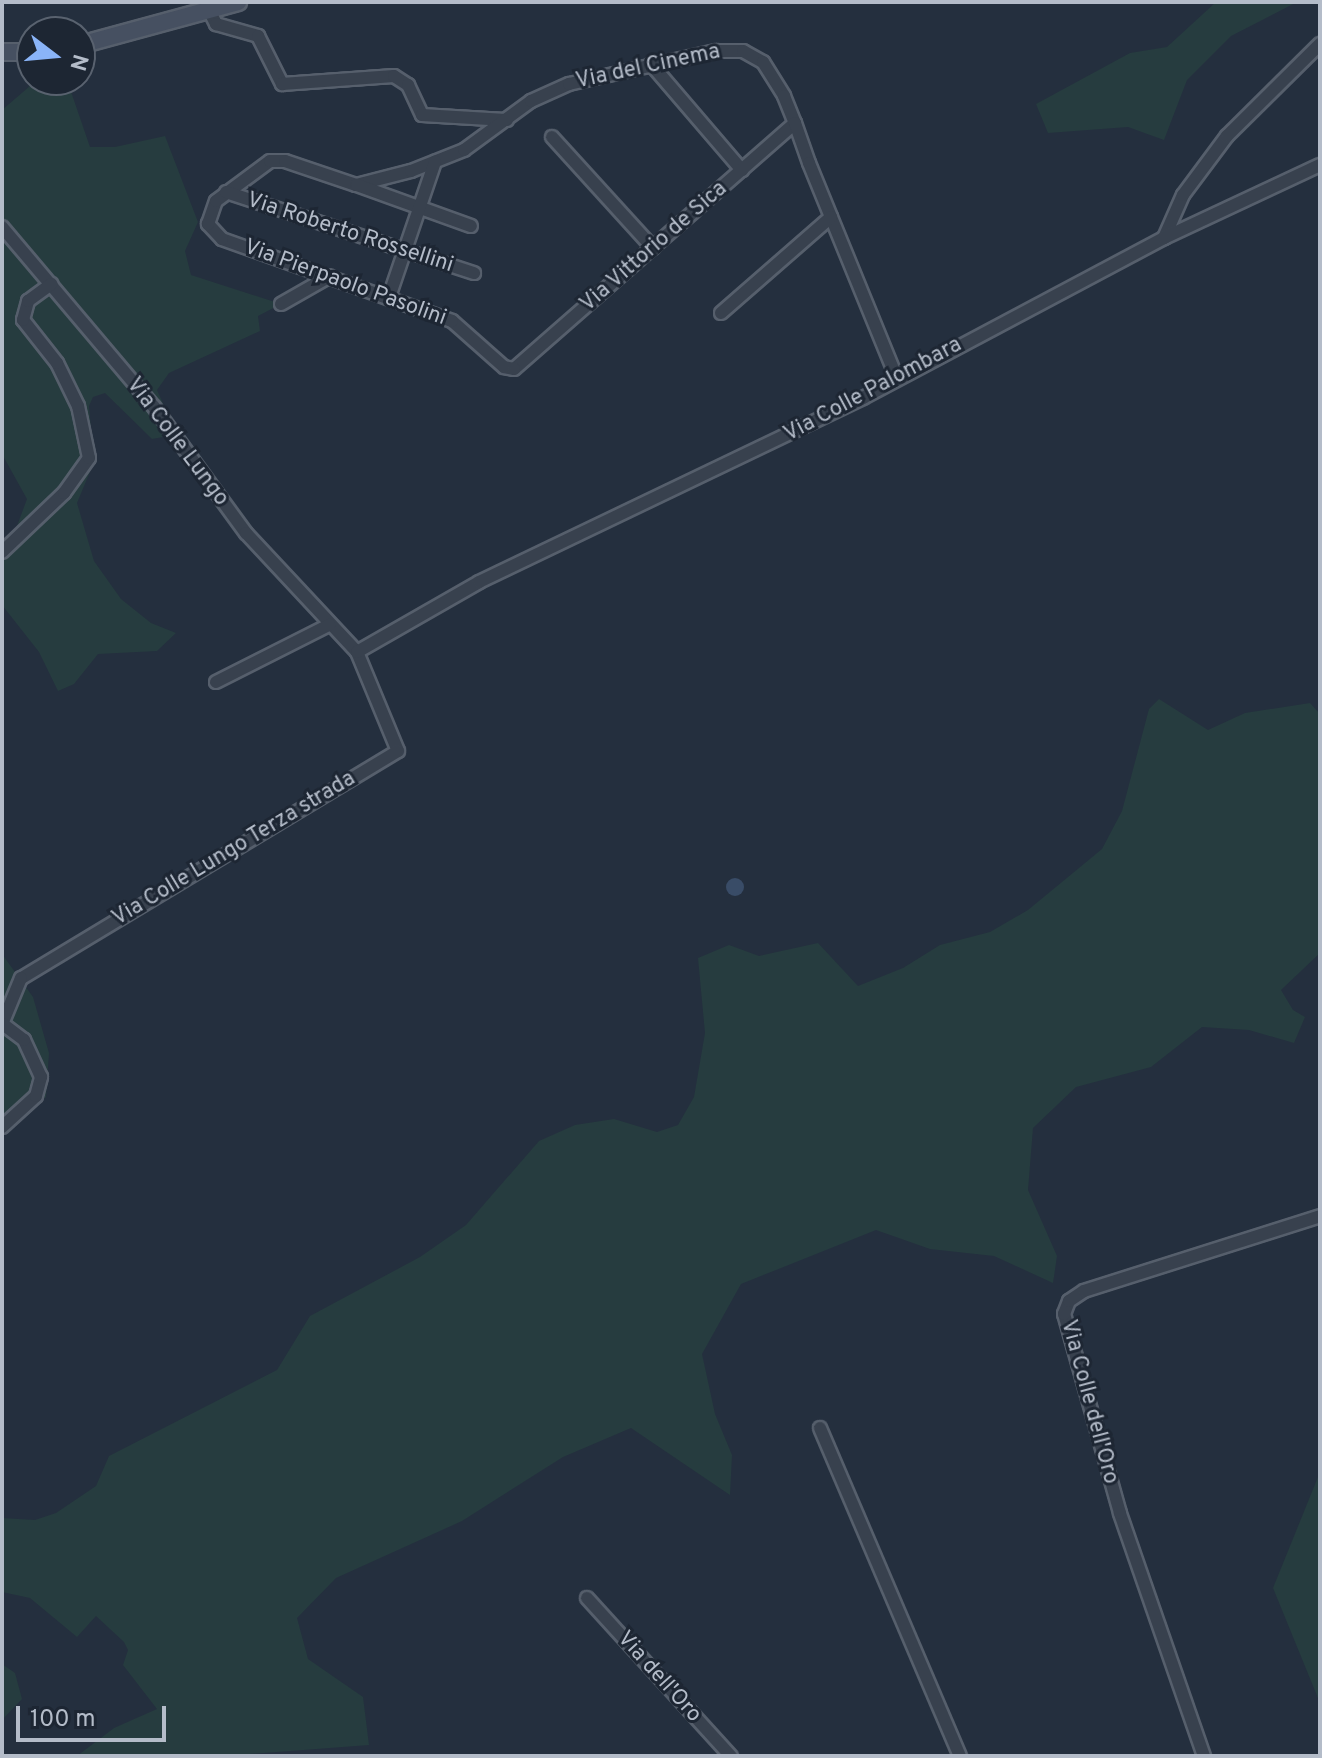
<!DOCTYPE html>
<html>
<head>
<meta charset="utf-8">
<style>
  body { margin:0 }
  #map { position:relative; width:1322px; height:1758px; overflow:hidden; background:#242f3e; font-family:Overpass,sans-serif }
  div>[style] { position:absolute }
  .green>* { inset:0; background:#263c3f }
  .water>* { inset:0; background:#394c67 }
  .round { border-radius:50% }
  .roads { filter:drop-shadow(2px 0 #565f6c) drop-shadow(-2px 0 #565f6c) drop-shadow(0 2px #565f6c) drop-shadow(0 -2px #565f6c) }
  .minor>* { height:12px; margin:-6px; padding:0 6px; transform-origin:6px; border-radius:6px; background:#38414e }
  .secondary>* { height:16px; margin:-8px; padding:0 8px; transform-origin:8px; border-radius:8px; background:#465061 }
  span { translate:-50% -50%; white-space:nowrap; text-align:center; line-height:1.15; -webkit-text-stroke:6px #1d2633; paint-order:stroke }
  .street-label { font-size:22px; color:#b4bcc9 }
  .frame { position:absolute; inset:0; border:4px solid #b4bcc9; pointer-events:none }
  .north { position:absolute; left:16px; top:16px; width:80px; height:80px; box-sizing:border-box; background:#1d2633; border:2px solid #59626f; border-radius:50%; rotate:106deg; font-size:22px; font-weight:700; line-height:32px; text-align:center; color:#b4bcc9 }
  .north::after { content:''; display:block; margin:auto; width:28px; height:36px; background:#8ab4f8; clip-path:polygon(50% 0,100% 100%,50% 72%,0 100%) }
  .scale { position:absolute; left:16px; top:1706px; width:150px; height:36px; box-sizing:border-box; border:4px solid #b4bcc9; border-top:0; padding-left:10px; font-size:24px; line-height:28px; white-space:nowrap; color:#b4bcc9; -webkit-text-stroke:6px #1d2633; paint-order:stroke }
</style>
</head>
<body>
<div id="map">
  <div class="green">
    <div style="clip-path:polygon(1216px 2px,1297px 2px,1231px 36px,1187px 80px,1164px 140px,1128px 127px,1048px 133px,1036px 104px,1130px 53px,1167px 47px)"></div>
    <div style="clip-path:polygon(37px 80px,67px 80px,90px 147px,115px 147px,165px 136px,198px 222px,185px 251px,191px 275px,281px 304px,258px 316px,260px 331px,169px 373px,157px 390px,170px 419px,163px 437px,152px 439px,105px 393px,93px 397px,89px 406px,94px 462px,77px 503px,94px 561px,121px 599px,151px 623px,176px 633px,157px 651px,98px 654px,74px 684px,58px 691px,39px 652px,2px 605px,2px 566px,27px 499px,2px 454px,2px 110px)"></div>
    <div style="clip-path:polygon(1159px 699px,1208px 730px,1245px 713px,1310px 703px,1320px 714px,1320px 953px,1281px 990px,1293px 1010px,1305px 1017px,1294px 1043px,1249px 1030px,1202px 1027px,1151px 1067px,1076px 1087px,1033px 1128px,1028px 1190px,1057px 1256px,1053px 1283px,994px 1256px,930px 1249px,876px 1230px,741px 1284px,702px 1354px,715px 1414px,732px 1455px,730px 1495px,631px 1428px,563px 1457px,462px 1521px,336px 1578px,297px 1618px,308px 1659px,363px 1697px,369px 1745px,223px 1756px,77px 1756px,114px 1728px,157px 1709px,123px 1665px,128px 1650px,124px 1642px,96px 1616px,77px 1637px,30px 1598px,2px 1592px,2px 1518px,35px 1520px,56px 1513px,96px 1486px,109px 1456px,277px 1370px,310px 1316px,420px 1257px,466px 1225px,539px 1141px,575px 1125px,614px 1119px,657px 1132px,678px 1125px,694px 1097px,705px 1033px,698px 958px,729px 945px,759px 956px,818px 943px,858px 986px,903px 968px,940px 945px,990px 932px,1028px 910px,1102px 849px,1122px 811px,1149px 709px)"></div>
    <div style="clip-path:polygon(2px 954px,33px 997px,49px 1053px,46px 1097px,2px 1136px)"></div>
    <div style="clip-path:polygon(1320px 1472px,1320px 1703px,1273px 1588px)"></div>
    <div style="clip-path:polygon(2px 1664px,15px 1673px,22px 1699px,2px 1720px)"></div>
  </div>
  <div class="water">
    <div class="round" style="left:726px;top:878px;width:18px;height:18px"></div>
  </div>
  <div class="roads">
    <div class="minor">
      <div style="left:209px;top:10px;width:16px;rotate:63deg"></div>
      <div style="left:216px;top:24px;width:44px;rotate:15.9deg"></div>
      <div style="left:258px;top:36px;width:54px;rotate:63.4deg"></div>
      <div style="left:282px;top:84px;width:112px;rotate:-4.1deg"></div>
      <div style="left:394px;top:76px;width:17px;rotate:33deg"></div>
      <div style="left:408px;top:85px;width:33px;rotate:65deg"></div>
      <div style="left:422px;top:115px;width:85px;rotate:3.4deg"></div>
      <div style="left:651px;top:64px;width:140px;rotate:49.4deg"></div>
      <div style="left:795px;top:123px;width:373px;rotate:138.8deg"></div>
      <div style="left:514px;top:369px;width:10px;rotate:-169deg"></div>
      <div style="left:504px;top:367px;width:69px;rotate:-138.5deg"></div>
      <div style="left:452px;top:321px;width:244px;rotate:-160.4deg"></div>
      <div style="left:222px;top:239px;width:21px;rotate:-133deg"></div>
      <div style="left:208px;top:224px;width:24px;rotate:-71deg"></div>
      <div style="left:216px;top:201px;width:67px;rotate:-36.5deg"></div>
      <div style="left:270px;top:161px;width:15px"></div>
      <div style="left:285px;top:161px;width:75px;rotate:18.7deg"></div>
      <div style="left:356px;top:185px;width:57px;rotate:-14.3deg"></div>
      <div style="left:411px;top:171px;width:57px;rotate:-21.6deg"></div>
      <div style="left:464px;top:150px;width:83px;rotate:-36.2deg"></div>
      <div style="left:531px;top:101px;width:42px;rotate:-24.1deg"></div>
      <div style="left:569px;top:84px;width:151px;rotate:-12.7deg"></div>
      <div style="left:716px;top:51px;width:27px"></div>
      <div style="left:743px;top:51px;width:23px;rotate:29deg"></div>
      <div style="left:763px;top:62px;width:40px;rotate:58deg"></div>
      <div style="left:784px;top:96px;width:29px;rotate:68deg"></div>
      <div style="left:795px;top:123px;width:42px;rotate:70.7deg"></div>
      <div style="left:809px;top:163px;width:233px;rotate:67.8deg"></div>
      <div style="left:552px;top:137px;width:150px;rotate:47.7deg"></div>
      <div style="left:357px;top:185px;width:121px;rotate:19.8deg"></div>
      <div style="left:226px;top:192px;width:261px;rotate:18.1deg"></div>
      <div style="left:2px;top:227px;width:236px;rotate:49.8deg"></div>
      <div style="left:154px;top:407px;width:156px;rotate:53.9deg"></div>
      <div style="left:246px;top:533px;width:163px;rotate:47deg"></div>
      <div style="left:357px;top:652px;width:107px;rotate:67.5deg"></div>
      <div style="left:398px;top:751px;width:440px;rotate:148.9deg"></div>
      <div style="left:21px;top:978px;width:50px;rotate:112.4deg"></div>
      <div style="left:1164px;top:238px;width:47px;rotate:-66.2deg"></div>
      <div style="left:1183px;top:195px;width:74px;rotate:-53.3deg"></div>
      <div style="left:1227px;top:136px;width:131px;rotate:-44.7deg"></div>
      <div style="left:389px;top:297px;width:143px;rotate:-71.2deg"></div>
      <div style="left:281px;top:304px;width:56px;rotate:-29.7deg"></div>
      <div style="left:721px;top:313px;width:146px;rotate:-41.1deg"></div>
      <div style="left:2px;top:552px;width:86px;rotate:-43.6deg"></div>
      <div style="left:64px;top:493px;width:43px;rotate:-54.5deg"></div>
      <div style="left:89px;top:458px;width:53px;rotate:-101.9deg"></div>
      <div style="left:78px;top:406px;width:48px;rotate:-116deg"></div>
      <div style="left:57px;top:363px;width:55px;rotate:-128.3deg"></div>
      <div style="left:23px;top:320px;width:20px;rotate:-75deg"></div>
      <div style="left:28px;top:301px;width:29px;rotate:-36deg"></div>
      <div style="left:357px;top:652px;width:141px;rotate:-29.8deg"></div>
      <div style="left:479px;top:582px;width:426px;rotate:-25.6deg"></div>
      <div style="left:863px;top:398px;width:341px;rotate:-28deg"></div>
      <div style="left:1164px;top:238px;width:172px;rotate:-25.1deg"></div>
      <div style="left:216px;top:682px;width:127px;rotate:-26.8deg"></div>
      <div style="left:2px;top:1127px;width:46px;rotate:-42.4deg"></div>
      <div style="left:36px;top:1096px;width:20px;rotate:-75deg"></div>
      <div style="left:41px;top:1077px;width:41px;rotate:-114.7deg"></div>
      <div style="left:24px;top:1040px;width:26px;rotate:-143deg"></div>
      <div style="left:820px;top:1428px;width:357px;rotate:66.9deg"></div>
      <div style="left:587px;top:1598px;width:214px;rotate:47.7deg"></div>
      <div style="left:1204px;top:1756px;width:257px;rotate:-109.1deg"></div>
      <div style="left:1120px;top:1513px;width:207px;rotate:-105.7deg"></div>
      <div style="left:1064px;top:1314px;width:14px;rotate:-69deg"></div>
      <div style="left:1069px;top:1301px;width:18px;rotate:-34deg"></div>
      <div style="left:1084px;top:1291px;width:248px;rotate:-17.6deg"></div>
    </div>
    <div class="secondary">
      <div style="left:80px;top:45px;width:164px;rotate:-15.2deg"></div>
      <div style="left:2px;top:52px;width:30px"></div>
    </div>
  </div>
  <div class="street-label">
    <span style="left:648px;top:67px;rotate:-12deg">Via del Cinema</span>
    <span style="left:350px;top:233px;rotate:18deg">Via Roberto Rossellini</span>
    <span style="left:654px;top:247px;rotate:-41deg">Via Vittorio de Sica</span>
    <span style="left:345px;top:283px;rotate:20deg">Via Pierpaolo Pasolini</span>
    <span style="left:873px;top:390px;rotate:-28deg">Via Colle Palombara</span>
    <span style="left:177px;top:442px;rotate:53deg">Via Colle Lungo</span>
    <span style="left:234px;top:849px;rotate:-31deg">Via Colle Lungo Terza strada</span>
    <span style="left:1089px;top:1402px;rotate:75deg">Via Colle dell'Oro</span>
    <span style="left:659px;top:1677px;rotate:48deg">Via dell'Oro</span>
  </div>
  <div class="frame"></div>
  <div class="north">N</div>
  <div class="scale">100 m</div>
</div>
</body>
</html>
